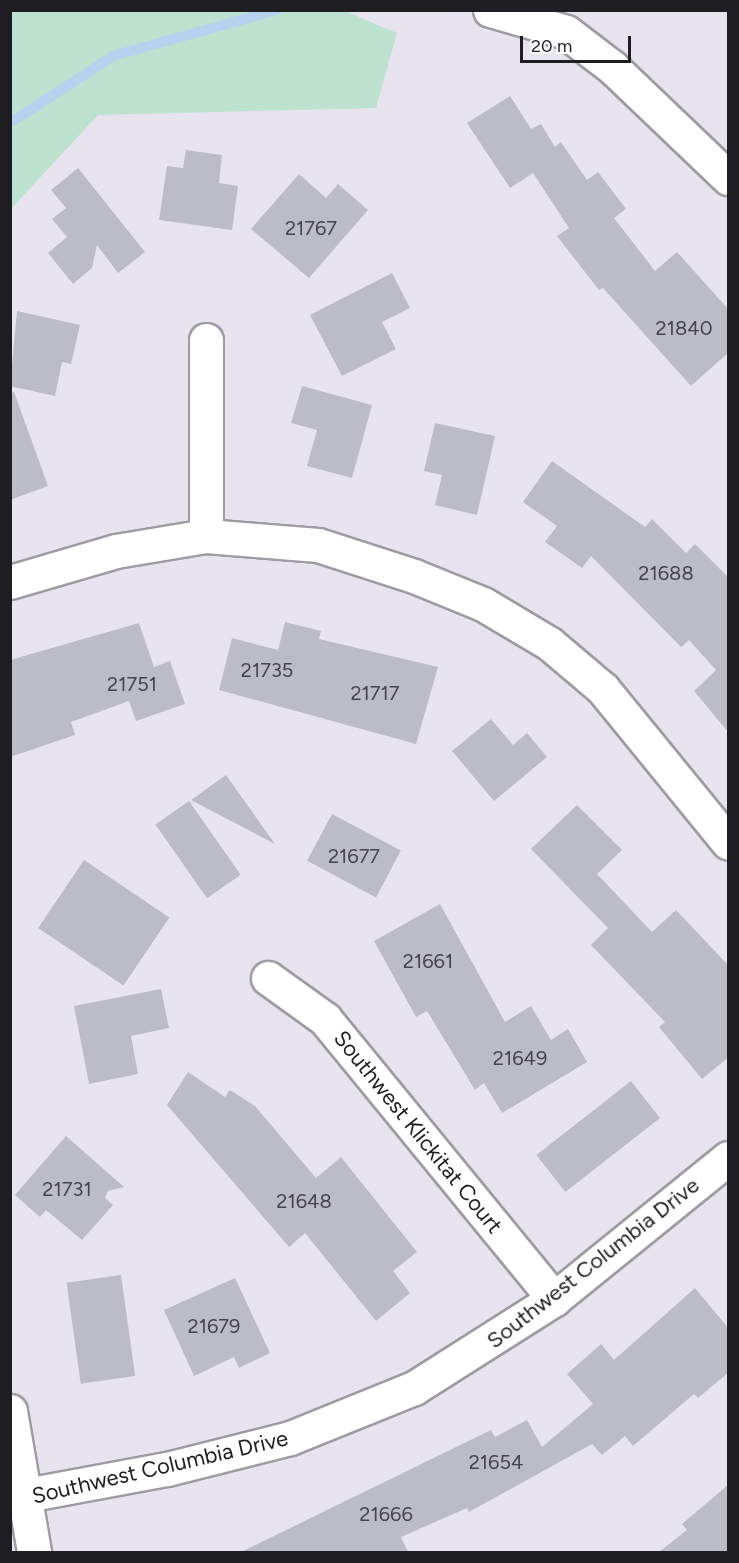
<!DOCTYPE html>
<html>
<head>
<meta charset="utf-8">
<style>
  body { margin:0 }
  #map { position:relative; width:739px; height:1563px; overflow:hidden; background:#e7e4ef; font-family:Figtree,sans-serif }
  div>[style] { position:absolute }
  .green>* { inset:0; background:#bde2d0 }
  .stream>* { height:10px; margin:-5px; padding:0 5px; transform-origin:5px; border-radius:5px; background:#b7d2ef }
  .building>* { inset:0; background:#bcbcc7; transform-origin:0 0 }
  .roads { filter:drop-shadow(2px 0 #9e9ba5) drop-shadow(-2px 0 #9e9ba5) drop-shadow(0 2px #9e9ba5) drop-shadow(0 -2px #9e9ba5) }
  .minor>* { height:33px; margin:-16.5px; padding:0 16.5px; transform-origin:16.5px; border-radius:16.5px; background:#fff }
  span { translate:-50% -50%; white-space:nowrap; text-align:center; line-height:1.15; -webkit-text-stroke:5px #fff; paint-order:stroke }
  .number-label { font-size:20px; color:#46454a }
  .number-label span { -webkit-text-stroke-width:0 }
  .street-label { font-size:22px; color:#1e1d21 }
  .frame { position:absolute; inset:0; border:12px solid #1e1d21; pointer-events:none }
  .scale { position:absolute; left:520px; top:36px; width:111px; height:27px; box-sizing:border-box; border:3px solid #1e1d21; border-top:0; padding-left:8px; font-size:18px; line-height:21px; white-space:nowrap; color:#1e1d21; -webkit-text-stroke:4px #fff; paint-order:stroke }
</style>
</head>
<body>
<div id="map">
  <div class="green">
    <div style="clip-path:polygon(11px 10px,345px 11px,397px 33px,376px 108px,98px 115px,11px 209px)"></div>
  </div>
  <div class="stream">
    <div style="left:10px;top:123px;width:123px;rotate:-33deg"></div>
    <div style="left:113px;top:56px;width:170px;rotate:-15.7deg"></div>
  </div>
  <div class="building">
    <div style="clip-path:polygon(510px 96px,531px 129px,541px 124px,555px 147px,561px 142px,587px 180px,598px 172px,626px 209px,614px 218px,655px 271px,677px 252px,729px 310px,729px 352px,691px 386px,603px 288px,599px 290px,557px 236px,569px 228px,533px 173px,510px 188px,467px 123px)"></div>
    <div style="clip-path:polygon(186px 150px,222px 155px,219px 183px,238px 186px,232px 230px,159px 220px,167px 166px,183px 168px)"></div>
    <div style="clip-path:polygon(78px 168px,145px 252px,118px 273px,97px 245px,92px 268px,73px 284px,48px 253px,67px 237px,52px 219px,66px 208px,51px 190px)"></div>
    <div style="clip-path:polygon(299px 174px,326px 198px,338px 184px,368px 210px,309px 278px,251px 229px)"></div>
    <div style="clip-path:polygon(392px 273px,410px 308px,382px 322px,396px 349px,342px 376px,310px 315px)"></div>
    <div style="clip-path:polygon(17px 311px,80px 325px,71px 364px,62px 362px,55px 396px,10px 386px)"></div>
    <div style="clip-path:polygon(302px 386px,372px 405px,352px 478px,307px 466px,317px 430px,291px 423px)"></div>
    <div style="clip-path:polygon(14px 392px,48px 486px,10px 500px,10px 393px)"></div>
    <div style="clip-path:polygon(435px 423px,495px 436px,477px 515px,435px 505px,442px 475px,424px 471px)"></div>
    <div style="clip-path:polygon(552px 461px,645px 527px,652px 519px,686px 553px,695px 544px,729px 578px,729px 733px,694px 691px,716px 670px,689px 640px,681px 647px,591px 556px,582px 568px,545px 542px,557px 526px,523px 502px)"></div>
    <div style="clip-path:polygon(285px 622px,321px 631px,319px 639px,438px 667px,416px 744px,219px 690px,232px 638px,278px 650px)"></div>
    <div style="clip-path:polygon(139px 623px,154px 667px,170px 661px,185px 704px,136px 721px,129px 701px,71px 722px,75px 735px,10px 757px,10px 660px)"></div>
    <div style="clip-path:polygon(491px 719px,513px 745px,527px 733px,547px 757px,494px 801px,452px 751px)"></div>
    <div style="clip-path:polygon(226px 775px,275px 844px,191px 800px)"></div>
    <div style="left:189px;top:801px;width:90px;height:41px;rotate:55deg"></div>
    <div style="clip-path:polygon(577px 805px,622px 850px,597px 874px,652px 932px,676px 910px,729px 966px,729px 1057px,702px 1079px,659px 1027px,665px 1022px,591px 945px,608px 928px,531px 849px)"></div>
    <div style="left:332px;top:814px;width:78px;height:53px;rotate:28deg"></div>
    <div style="left:84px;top:860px;width:103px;height:82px;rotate:34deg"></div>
    <div style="clip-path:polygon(440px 904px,505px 1022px,531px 1006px,551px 1040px,568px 1029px,587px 1062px,502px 1113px,484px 1083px,475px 1090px,427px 1011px,416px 1017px,374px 941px)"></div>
    <div style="clip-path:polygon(161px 989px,169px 1028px,131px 1036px,138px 1074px,89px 1084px,74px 1006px)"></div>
    <div style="clip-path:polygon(188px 1072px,225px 1097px,230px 1090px,255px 1106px,316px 1178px,341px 1157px,417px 1252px,393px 1271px,410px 1293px,376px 1321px,305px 1233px,289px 1247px,167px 1105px)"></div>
    <div style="left:631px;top:1081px;width:47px;height:120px;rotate:52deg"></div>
    <div style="clip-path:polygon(66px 1136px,124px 1187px,108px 1191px,105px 1198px,113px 1205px,82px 1240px,46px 1210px,40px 1217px,15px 1195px)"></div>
    <div style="left:121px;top:1275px;width:102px;height:55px;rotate:82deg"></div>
    <div style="clip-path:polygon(235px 1278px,270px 1353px,239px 1368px,234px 1357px,194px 1376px,164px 1310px)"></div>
    <div style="clip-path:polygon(695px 1288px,729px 1329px,729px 1372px,698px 1398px,694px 1394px,633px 1446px,625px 1436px,602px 1455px,592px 1444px,469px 1512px,467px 1508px,401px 1537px,408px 1552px,241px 1552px,491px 1430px,495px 1437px,527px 1420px,542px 1447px,593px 1404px,567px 1374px,601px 1344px,614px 1360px)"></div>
    <div style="clip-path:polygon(729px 1484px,729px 1552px,659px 1552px,687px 1530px,682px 1524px)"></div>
  </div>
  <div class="roads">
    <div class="minor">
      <div style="left:490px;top:10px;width:79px;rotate:16.1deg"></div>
      <div style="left:566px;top:32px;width:58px;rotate:37.3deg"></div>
      <div style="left:612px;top:67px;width:161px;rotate:43.7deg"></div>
      <div style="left:206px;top:536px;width:196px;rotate:-90deg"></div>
      <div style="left:10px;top:582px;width:110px;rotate:-16.3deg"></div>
      <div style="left:116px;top:551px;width:91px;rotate:-9.5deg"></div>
      <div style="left:206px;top:536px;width:112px;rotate:4.6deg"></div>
      <div style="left:318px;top:545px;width:101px;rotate:17.9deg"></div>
      <div style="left:414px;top:576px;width:74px;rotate:22.1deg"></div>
      <div style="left:483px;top:604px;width:78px;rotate:30.8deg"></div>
      <div style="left:550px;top:644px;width:70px;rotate:40.3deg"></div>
      <div style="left:603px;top:689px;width:198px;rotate:50.8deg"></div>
      <div style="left:268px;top:978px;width:70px;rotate:35.7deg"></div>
      <div style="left:325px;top:1019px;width:362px;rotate:50.7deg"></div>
      <div style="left:10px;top:1411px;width:143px;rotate:80.3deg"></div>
      <div style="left:10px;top:1498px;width:160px;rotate:-10.5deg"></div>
      <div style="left:167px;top:1469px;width:127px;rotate:-14.1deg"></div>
      <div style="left:290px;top:1438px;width:134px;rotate:-22deg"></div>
      <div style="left:414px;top:1388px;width:166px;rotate:-32.4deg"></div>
      <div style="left:554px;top:1299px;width:224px;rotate:-39deg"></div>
    </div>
  </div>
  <div class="number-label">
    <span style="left:311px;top:228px">21767</span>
    <span style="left:684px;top:328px">21840</span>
    <span style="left:666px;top:573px">21688</span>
    <span style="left:267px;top:670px">21735</span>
    <span style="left:132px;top:684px">21751</span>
    <span style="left:375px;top:693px">21717</span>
    <span style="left:354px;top:856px">21677</span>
    <span style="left:428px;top:961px">21661</span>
    <span style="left:520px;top:1058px">21649</span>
    <span style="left:67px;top:1189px">21731</span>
    <span style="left:304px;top:1201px">21648</span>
    <span style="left:214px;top:1326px">21679</span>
    <span style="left:496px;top:1462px">21654</span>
    <span style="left:386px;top:1514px">21666</span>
  </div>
  <div class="street-label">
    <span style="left:418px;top:1132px;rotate:51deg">Southwest Klickitat Court</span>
    <span style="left:593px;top:1263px;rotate:-38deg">Southwest Columbia Drive</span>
    <span style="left:160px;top:1467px;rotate:-13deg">Southwest Columbia Drive</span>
  </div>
  <div class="frame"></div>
  <div class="scale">20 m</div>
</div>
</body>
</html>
